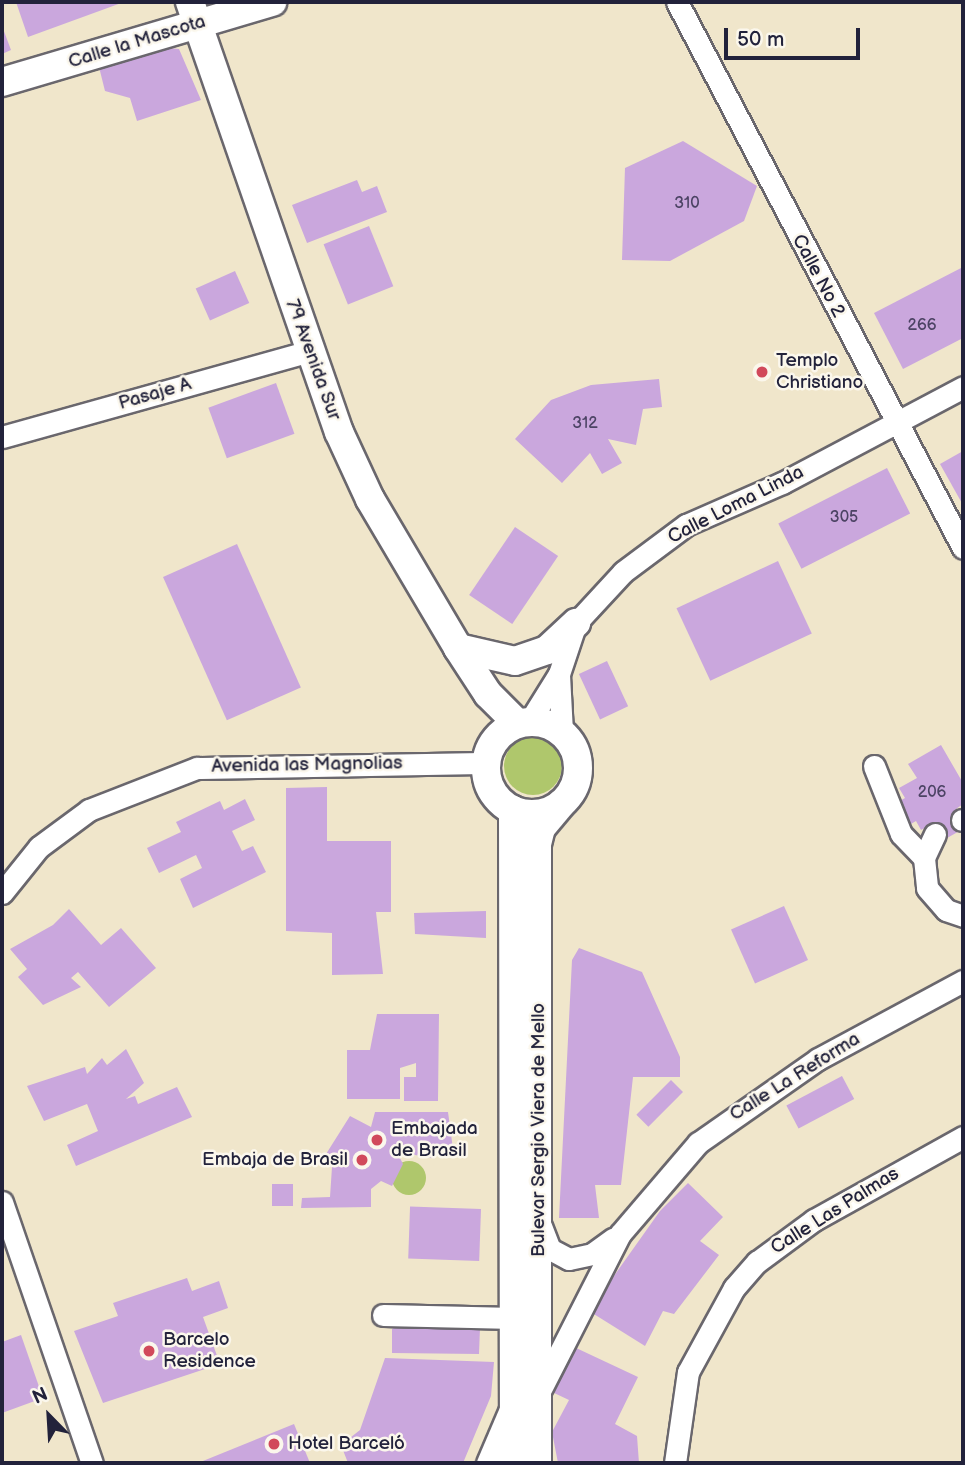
<!DOCTYPE html>
<html>
<head>
<meta charset="utf-8">
<style>
  body { margin:0 }
  #map { position:relative; width:965px; height:1465px; overflow:hidden; background:#f0e6cb; font-family:"Balsamiq Sans",sans-serif }
  div>[style] { position:absolute }
  .green>* { inset:0; background:#afc76c }
  .round { border-radius:50% }
  .building>* { inset:0; background:#caa7dd; transform-origin:0 0 }
  .roads { filter:drop-shadow(2px 0 #6a676d) drop-shadow(-2px 0 #6a676d) drop-shadow(0 2px #6a676d) drop-shadow(0 -2px #6a676d) }
  .minor>* { height:21px; margin:-10.5px; padding:0 10.5px; transform-origin:10.5px; border-radius:10.5px; background:#fff }
  .major>* { height:28px; margin:-14px; padding:0 14px; transform-origin:14px; border-radius:14px; background:#fff }
  .major>.ring { margin:-14px; padding:0; box-sizing:content-box; background:none; border:28px solid #fff; border-radius:50% }
  .dots>* { width:19px; height:19px; translate:-50% -50%; box-sizing:border-box; border:4px solid #fbf7ec; border-radius:50% }
  span { translate:-50% -50%; white-space:nowrap; text-align:center; line-height:1.15; -webkit-text-stroke:5px #fbf7ec; paint-order:stroke }
  .number-label { font-size:16px; color:#4c4364 }
  .number-label span { -webkit-text-stroke-width:0 }
  .street-label { font-size:19px; color:#22223b }
  .poi-label { font-size:19px; color:#22223b }
  .left { translate:0 -50%; text-align:left }
  .right { translate:-100% -50%; text-align:right }
  .frame { position:absolute; inset:0; border:4px solid #22223b; pointer-events:none }
  .north { position:absolute; left:14px; top:1381px; width:70px; height:70px; -webkit-text-stroke:5px #fbf7ec; paint-order:stroke; rotate:336deg; font-size:19px; font-weight:700; line-height:28px; text-align:center; color:#22223b }
  .north::after { content:''; display:block; margin:auto; width:24px; height:32px; background:#22223b; clip-path:polygon(50% 0,100% 100%,50% 72%,0 100%) }
  .scale { position:absolute; left:724px; top:28px; width:136px; height:32px; box-sizing:border-box; border:4px solid #22223b; border-top:0; padding-left:9px; font-size:21px; line-height:24px; white-space:nowrap; color:#22223b; -webkit-text-stroke:5px #fbf7ec; paint-order:stroke }
</style>
</head>
<body>
<div id="map">
  <div class="green">
    <div class="round" style="left:504px;top:737px;width:58px;height:58px"></div>
    <div class="round" style="left:392px;top:1161px;width:34px;height:34px"></div>
  </div>
  <div class="building">
    <div style="clip-path:polygon(16px 2px,124px 2px,28px 37px)"></div>
    <div style="clip-path:polygon(2px 26px,11px 50px,2px 54px)"></div>
    <div style="clip-path:polygon(151px 46px,179px 49px,201px 100px,137px 121px,130px 98px,105px 91px,98px 63px)"></div>
    <div style="clip-path:polygon(683px 141px,757px 186px,744px 221px,670px 261px,622px 260px,625px 168px)"></div>
    <div style="clip-path:polygon(357px 180px,362px 192px,377px 186px,387px 212px,307px 243px,292px 205px)"></div>
    <div style="left:369px;top:226px;width:65px;height:49px;rotate:68deg"></div>
    <div style="clip-path:polygon(963px 267px,963px 338px,903px 369px,874px 313px)"></div>
    <div style="left:235px;top:271px;width:35px;height:43px;rotate:66deg"></div>
    <div style="clip-path:polygon(659px 379px,662px 407px,643px 409px,636px 445px,608px 439px,622px 463px,602px 474px,590px 453px,562px 483px,515px 439px,551px 400px,591px 385px)"></div>
    <div style="left:276px;top:383px;width:54px;height:72px;rotate:70deg"></div>
    <div style="clip-path:polygon(963px 451px,963px 505px,940px 464px)"></div>
    <div style="left:887px;top:468px;width:51px;height:122px;rotate:63deg"></div>
    <div style="left:515px;top:527px;width:52px;height:82px;rotate:34deg"></div>
    <div style="left:237px;top:544px;width:157px;height:81px;rotate:66deg"></div>
    <div style="left:778px;top:561px;width:80px;height:112px;rotate:65deg"></div>
    <div style="left:607px;top:661px;width:50px;height:31px;rotate:65deg"></div>
    <div style="clip-path:polygon(941px 745px,963px 783px,963px 804px,956px 809px,963px 829px,940px 842px,930px 825px,921px 830px,916px 821px,904px 828px,891px 806px,905px 798px,899px 788px,917px 778px,908px 764px)"></div>
    <div style="clip-path:polygon(327px 787px,327px 841px,391px 841px,391px 912px,376px 912px,383px 974px,332px 975px,332px 933px,286px 931px,286px 788px)"></div>
    <div style="clip-path:polygon(245px 799px,255px 820px,232px 831px,242px 851px,253px 846px,266px 872px,193px 908px,180px 879px,202px 868px,196px 855px,159px 873px,147px 848px,181px 832px,176px 822px,220px 801px,224px 810px)"></div>
    <div style="left:784px;top:906px;width:59px;height:58px;rotate:66deg"></div>
    <div style="clip-path:polygon(69px 909px,101px 945px,121px 928px,156px 968px,109px 1007px,78px 972px,71px 978px,81px 987px,43px 1005px,18px 977px,27px 969px,10px 949px,53px 925px)"></div>
    <div style="clip-path:polygon(486px 911px,486px 938px,415px 934px,414px 913px)"></div>
    <div style="clip-path:polygon(579px 948px,642px 972px,680px 1057px,680px 1077px,633px 1077px,621px 1185px,595px 1185px,599px 1218px,559px 1218px,572px 960px)"></div>
    <div style="clip-path:polygon(377px 1014px,439px 1014px,438px 1101px,404px 1101px,404px 1077px,416px 1077px,416px 1063px,400px 1068px,400px 1099px,347px 1099px,347px 1050px,370px 1050px)"></div>
    <div style="clip-path:polygon(126px 1049px,144px 1083px,126px 1099px,135px 1096px,138px 1104px,177px 1087px,192px 1117px,76px 1166px,67px 1145px,98px 1131px,87px 1104px,44px 1121px,27px 1086px,85px 1067px,87px 1074px,102px 1058px,107px 1065px)"></div>
    <div style="left:842px;top:1076px;width:26px;height:63px;rotate:62deg"></div>
    <div style="left:671px;top:1080px;width:17px;height:49px;rotate:45deg"></div>
    <div style="clip-path:polygon(375px 1112px,448px 1112px,453px 1149px,433px 1151px,433px 1158px,397px 1152px,403px 1164px,392px 1186px,381px 1181px,371px 1189px,371px 1207px,301px 1208px,302px 1198px,330px 1197px,332px 1167px,321px 1162px,350px 1116px,371px 1127px)"></div>
    <div style="clip-path:polygon(688px 1183px,723px 1217px,700px 1241px,719px 1255px,674px 1314px,663px 1311px,645px 1346px,589px 1311px,660px 1211px)"></div>
    <div style="left:272px;top:1184px;width:21px;height:22px"></div>
    <div style="left:481px;top:1209px;width:52px;height:71px;rotate:92deg"></div>
    <div style="clip-path:polygon(187px 1278px,192px 1291px,219px 1281px,228px 1308px,203px 1317px,220px 1364px,103px 1403px,74px 1331px,118px 1316px,113px 1303px)"></div>
    <div style="clip-path:polygon(401px 1324px,472px 1324px,480px 1328px,479px 1354px,392px 1353px,392px 1329px)"></div>
    <div style="clip-path:polygon(21px 1335px,43px 1398px,2px 1413px,2px 1342px)"></div>
    <div style="clip-path:polygon(574px 1347px,638px 1377px,615px 1424px,637px 1436px,639px 1463px,558px 1463px,552px 1432px,569px 1400px,552px 1392px)"></div>
    <div style="clip-path:polygon(385px 1358px,494px 1362px,491px 1396px,463px 1463px,348px 1463px,341px 1445px,360px 1430px)"></div>
    <div style="clip-path:polygon(294px 1424px,310px 1463px,198px 1463px)"></div>
  </div>
  <div class="roads">
    <div class="minor">
      <div style="left:677px;top:2px;width:616px;rotate:62.35deg"></div>
      <div style="left:2px;top:437px;width:319px;rotate:-15.6deg"></div>
      <div style="left:529px;top:722px;width:57px;rotate:-58deg"></div>
      <div style="left:562px;top:732px;width:58px;rotate:-93deg"></div>
      <div style="left:559px;top:674px;width:54px;rotate:-71.6deg"></div>
      <div style="left:576px;top:623px;width:69px;rotate:-47.3deg"></div>
      <div style="left:623px;top:572px;width:79px;rotate:-36.7deg"></div>
      <div style="left:686px;top:525px;width:105px;rotate:-23.6deg"></div>
      <div style="left:782px;top:483px;width:205px;rotate:-27.9deg"></div>
      <div style="left:874px;top:766px;width:73px;rotate:68.3deg"></div>
      <div style="left:901px;top:834px;width:33px;rotate:46deg"></div>
      <div style="left:962px;top:820px;width:1px"></div>
      <div style="left:935px;top:834px;width:26px;rotate:115deg"></div>
      <div style="left:924px;top:858px;width:30px;rotate:84deg"></div>
      <div style="left:927px;top:888px;width:29px;rotate:49deg"></div>
      <div style="left:946px;top:910px;width:18px;rotate:19deg"></div>
      <div style="left:2px;top:893px;width:59px;rotate:-51.2deg"></div>
      <div style="left:39px;top:847px;width:62px;rotate:-36.5deg"></div>
      <div style="left:89px;top:810px;width:116px;rotate:-21.3deg"></div>
      <div style="left:197px;top:768px;width:289px;rotate:-1deg"></div>
      <div style="left:2px;top:1202px;width:276px;rotate:71deg"></div>
      <div style="left:541px;top:1226px;width:25px;rotate:69deg"></div>
      <div style="left:550px;top:1249px;width:21px;rotate:28deg"></div>
      <div style="left:569px;top:1259px;width:24px;rotate:-12deg"></div>
      <div style="left:592px;top:1254px;width:26px;rotate:-36deg"></div>
      <div style="left:383px;top:1315px;width:132px;rotate:1.3deg"></div>
      <div style="left:541px;top:1389px;width:174px;rotate:-63deg"></div>
      <div style="left:620px;top:1234px;width:120px;rotate:-49.4deg"></div>
      <div style="left:698px;top:1143px;width:146px;rotate:-35deg"></div>
      <div style="left:818px;top:1059px;width:165px;rotate:-28.3deg"></div>
      <div style="left:487px;top:1463px;width:59px;rotate:-66.9deg"></div>
      <div style="left:675px;top:1463px;width:92px;rotate:-81.9deg"></div>
      <div style="left:688px;top:1372px;width:96px;rotate:-61.3deg"></div>
      <div style="left:734px;top:1288px;width:35px;rotate:-49deg"></div>
      <div style="left:757px;top:1262px;width:71px;rotate:-36.4deg"></div>
      <div style="left:814px;top:1220px;width:171px;rotate:-29.1deg"></div>
    </div>
    <div class="major">
      <div style="left:190px;top:2px;width:455px;rotate:70.9deg"></div>
      <div style="left:339px;top:432px;width:74px;rotate:65.2deg"></div>
      <div style="left:370px;top:499px;width:173px;rotate:59.4deg"></div>
      <div style="left:458px;top:648px;width:55px;rotate:56.9deg"></div>
      <div style="left:488px;top:694px;width:42px;rotate:45deg"></div>
      <div style="left:2px;top:82px;width:282px;rotate:-16.5deg"></div>
      <div style="left:458px;top:648px;width:58px;rotate:12.8deg"></div>
      <div style="left:515px;top:661px;width:34px;rotate:-19deg"></div>
      <div style="left:547px;top:650px;width:40px;rotate:-43deg"></div>
      <div class="ring" style="left:486px;top:722px;width:64px;height:64px"></div>
      <div style="left:513px;top:810px;width:653px;rotate:89.91deg"></div>
      <div style="left:537px;top:1463px;width:619px;rotate:-90deg"></div>
      <div style="left:537px;top:844px;width:16px;rotate:-76deg"></div>
      <div style="left:541px;top:828px;width:31px;rotate:-50deg"></div>
    </div>
  </div>
  <div class="dots">
    <div style="left:762px;top:372px;background:#d1495b"></div>
    <div style="left:377px;top:1140px;background:#d1495b"></div>
    <div style="left:362px;top:1160px;background:#d1495b"></div>
    <div style="left:149px;top:1351px;background:#d1495b"></div>
    <div style="left:274px;top:1444px;background:#d1495b"></div>
  </div>
  <div class="number-label">
    <span style="left:687px;top:204px">310</span>
    <span style="left:922px;top:326px">266</span>
    <span style="left:585px;top:424px">312</span>
    <span style="left:844px;top:518px">305</span>
    <span style="left:932px;top:793px">206</span>
  </div>
  <div class="street-label">
    <span style="left:137px;top:42px;rotate:-17deg">Calle la Mascota</span>
    <span style="left:818px;top:276px;rotate:62deg">Calle No 2</span>
    <span style="left:313px;top:360px;rotate:70deg">79 Avenida Sur</span>
    <span style="left:155px;top:394px;rotate:-16deg">Pasaje A</span>
    <span style="left:736px;top:505px;rotate:-27deg">Calle Loma Linda</span>
    <span style="left:307px;top:765px;rotate:-1deg">Avenida las Magnolias</span>
    <span style="left:795px;top:1077px;rotate:-32deg">Calle La Reforma</span>
    <span style="left:539px;top:1130px;rotate:-90deg">Bulevar Sergio Viera de Mello</span>
    <span style="left:835px;top:1211px;rotate:-32deg">Calle Las Palmas</span>
  </div>
  <div class="poi-label">
    <span class="left" style="left:776px;top:372px">Templo<br>Christiano</span>
    <span class="left" style="left:391px;top:1140px">Embajada<br>de Brasil</span>
    <span class="right" style="left:348px;top:1160px">Embaja de Brasil</span>
    <span class="left" style="left:163px;top:1351px">Barcelo<br>Residence</span>
    <span class="left" style="left:288px;top:1444px">Hotel Barceló</span>
  </div>
  <div class="frame"></div>
  <div class="north">N</div>
  <div class="scale">50 m</div>
</div>
</body>
</html>
